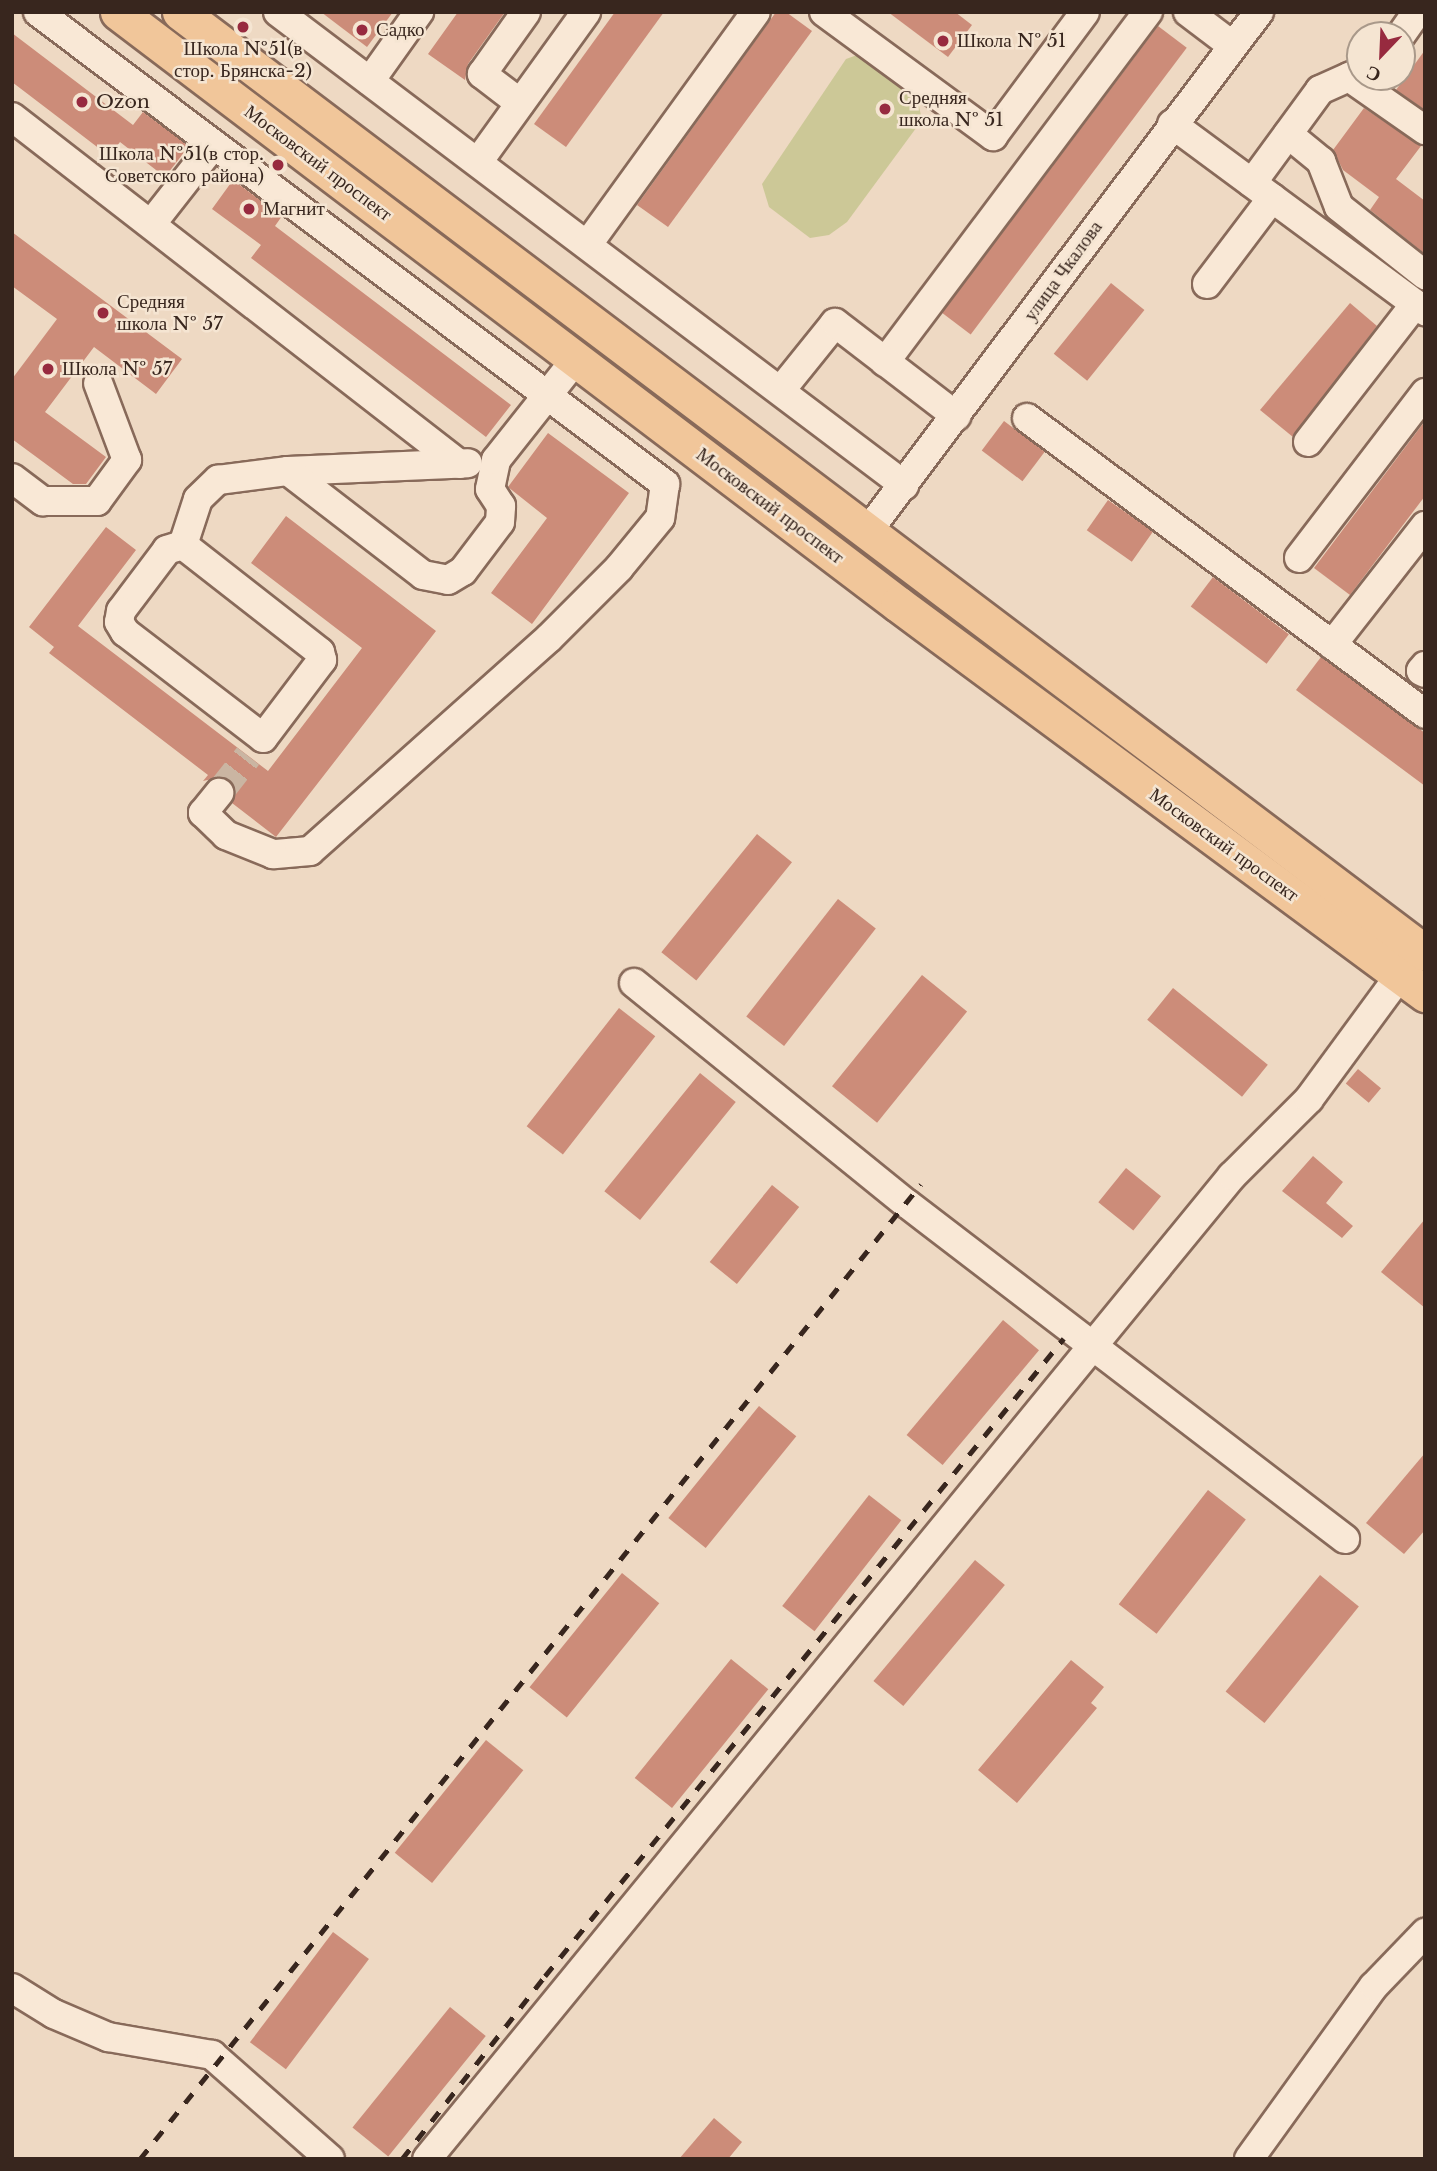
<!DOCTYPE html>
<html>
<head>
<meta charset="utf-8">
<style>
  body { margin:0 }
  #map { position:relative; width:1437px; height:2171px; overflow:hidden; background:#eed9c3; font-family:"Libre Baskerville",serif }
  div>[style] { position:absolute }
  .green>* { inset:0; background:#ccc897 }
  .building>* { inset:0; background:#cc8c79; transform-origin:0 0 }
  .minor-tunnel>* { height:28px; margin-top:-14px; transform-origin:0; background:repeating-linear-gradient(90deg,#cab5a2 0 28px,transparent 0 42px) }
  .roads { filter:drop-shadow(2px 0 #886a5a) drop-shadow(-2px 0 #886a5a) drop-shadow(0 2px #886a5a) drop-shadow(0 -2px #886a5a) }
  .minor>* { height:28px; margin:-14px; padding:0 14px; transform-origin:14px; border-radius:14px; background:#f9e8d6 }
  .major>* { height:35px; margin:-17.5px; padding:0 17.5px; transform-origin:17.5px; border-radius:17.5px; background:#f1c69a }
  .rail>* { height:5px; margin-top:-2.5px; transform-origin:0; background:repeating-linear-gradient(90deg,#38261e 0 12px,transparent 0 24px) }
  .dots>* { width:19px; height:19px; translate:-50% -50%; box-sizing:border-box; border:4px solid #f5e5d2; border-radius:50% }
  span { translate:-50% -50%; white-space:nowrap; text-align:center; line-height:1.15; -webkit-text-stroke:5px #f5e5d2; paint-order:stroke }
  .poi-label { font-size:19px; color:#38261e }
  .left { translate:0 -50%; text-align:left }
  .right { translate:-100% -50%; text-align:right }
  .street-label { font-size:19px; color:#38261e }
  .frame { position:absolute; inset:0; border:14px solid #38261e; pointer-events:none }
  .north { position:absolute; left:1346px; top:21px; width:70px; height:70px; box-sizing:border-box; background:#f5e5d2; border:2px solid #a9998a; border-radius:50%; rotate:203deg; font-size:19px; font-weight:700; line-height:28px; text-align:center; color:#38261e }
  .north::after { content:''; display:block; margin:auto; width:24px; height:32px; background:#972a3f; clip-path:polygon(50% 0,100% 100%,50% 72%,0 100%) }
</style>
</head>
<body>
<div id="map">
  <div class="green">
    <div style="clip-path:polygon(860px 54px,916px 93px,922px 120px,847px 222px,829px 235px,810px 238px,769px 207px,762px 184px,846px 59px)"></div>
  </div>
  <div class="building">
    <div style="clip-path:polygon(321px 12px,393px 12px,367px 47px)"></div>
    <div style="clip-path:polygon(458px 12px,505px 12px,468px 64px,465px 80px,428px 54px)"></div>
    <div style="clip-path:polygon(615px 12px,664px 12px,566px 147px,534px 124px)"></div>
    <div style="clip-path:polygon(776px 12px,786px 12px,812px 31px,668px 227px,637px 205px)"></div>
    <div style="clip-path:polygon(888px 12px,955px 12px,972px 25px,948px 57px)"></div>
    <div style="left:1158px;top:26px;width:36px;height:359px;rotate:37deg"></div>
    <div style="clip-path:polygon(12px 33px,133px 125px,143px 112px,189px 146px,165px 177px,120px 142px,109px 156px,12px 82px)"></div>
    <div style="clip-path:polygon(1425px 50px,1425px 110px,1396px 90px)"></div>
    <div style="clip-path:polygon(1364px 108px,1421px 146px,1396px 179px,1425px 201px,1425px 254px,1370px 210px,1379px 197px,1343px 170px,1333px 150px)"></div>
    <div style="clip-path:polygon(233px 180px,282px 216px,275px 226px,511px 405px,486px 437px,251px 258px,261px 245px,212px 209px)"></div>
    <div style="clip-path:polygon(12px 232px,182px 359px,156px 394px,94px 347px,45px 412px,106px 457px,86px 484px,73px 484px,12px 439px,12px 379px,57px 319px,12px 286px)"></div>
    <div style="left:1111px;top:283px;width:43px;height:91px;rotate:39deg"></div>
    <div style="clip-path:polygon(1350px 303px,1377px 326px,1293px 437px,1260px 410px)"></div>
    <div style="left:1004px;top:421px;width:51px;height:37px;rotate:37deg"></div>
    <div style="clip-path:polygon(1425px 421px,1425px 496px,1350px 595px,1314px 568px)"></div>
    <div style="clip-path:polygon(548px 433px,629px 493px,532px 624px,491px 593px,547px 518px,508px 487px)"></div>
    <div style="left:1108px;top:500px;width:55px;height:37px;rotate:35deg"></div>
    <div style="clip-path:polygon(286px 516px,436px 631px,276px 837px,232px 803px,235px 795px,230px 781px,221px 777px,203px 781px,208px 775px,49px 653px,54px 647px,29px 627px,106px 527px,136px 550px,78px 626px,268px 771px,362px 648px,251px 563px)"></div>
    <div style="left:1213px;top:577px;width:95px;height:37px;rotate:37deg"></div>
    <div style="clip-path:polygon(1321px 657px,1425px 733px,1425px 786px,1296px 690px)"></div>
    <div style="left:757px;top:834px;width:45px;height:152px;rotate:39deg"></div>
    <div style="left:838px;top:899px;width:48px;height:149px;rotate:38deg"></div>
    <div style="left:922px;top:975px;width:58px;height:143px;rotate:39deg"></div>
    <div style="left:1173px;top:988px;width:122px;height:41px;rotate:39deg"></div>
    <div style="left:619px;top:1008px;width:46px;height:150px;rotate:38deg"></div>
    <div style="left:1358px;top:1069px;width:30px;height:19px;rotate:40deg"></div>
    <div style="left:700px;top:1073px;width:46px;height:152px;rotate:39deg"></div>
    <div style="clip-path:polygon(1313px 1156px,1343px 1182px,1326px 1203px,1353px 1226px,1342px 1238px,1282px 1191px)"></div>
    <div style="left:1126px;top:1168px;width:45px;height:44px;rotate:39deg"></div>
    <div style="left:772px;top:1185px;width:35px;height:99px;rotate:39deg"></div>
    <div style="clip-path:polygon(1425px 1219px,1425px 1308px,1381px 1272px)"></div>
    <div style="left:1003px;top:1320px;width:47px;height:150px;rotate:40deg"></div>
    <div style="left:759px;top:1406px;width:48px;height:144px;rotate:39deg"></div>
    <div style="clip-path:polygon(1425px 1453px,1425px 1530px,1404px 1554px,1366px 1523px)"></div>
    <div style="left:1208px;top:1490px;width:48px;height:145px;rotate:38deg"></div>
    <div style="left:869px;top:1495px;width:41px;height:141px;rotate:38deg"></div>
    <div style="left:975px;top:1560px;width:39px;height:158px;rotate:40deg"></div>
    <div style="left:622px;top:1573px;width:48px;height:147px;rotate:39deg"></div>
    <div style="left:1320px;top:1575px;width:50px;height:150px;rotate:39deg"></div>
    <div style="left:731px;top:1659px;width:48px;height:153px;rotate:39deg"></div>
    <div style="clip-path:polygon(1071px 1660px,1104px 1687px,1091px 1703px,1097px 1708px,1017px 1803px,978px 1770px)"></div>
    <div style="left:486px;top:1740px;width:48px;height:145px;rotate:39deg"></div>
    <div style="left:333px;top:1932px;width:45px;height:138px;rotate:37deg"></div>
    <div style="left:450px;top:2007px;width:46px;height:155px;rotate:39deg"></div>
    <div style="clip-path:polygon(714px 2118px,742px 2142px,728px 2159px,679px 2159px)"></div>
  </div>
  <div class="minor-tunnel">
    <div style="left:219px;top:793px;width:47px;rotate:-51.9deg"></div>
  </div>
  <div class="roads">
    <div class="minor">
      <div style="left:38px;top:12px;width:785px;rotate:36.97deg"></div>
      <div style="left:665px;top:484px;width:34px;rotate:98deg"></div>
      <div style="left:660px;top:518px;width:65px;rotate:129.4deg"></div>
      <div style="left:619px;top:568px;width:99px;rotate:135deg"></div>
      <div style="left:549px;top:638px;width:320px;rotate:138.3deg"></div>
      <div style="left:310px;top:851px;width:37px;rotate:175deg"></div>
      <div style="left:273px;top:854px;width:51px;rotate:-158deg"></div>
      <div style="left:226px;top:835px;width:32px;rotate:-136deg"></div>
      <div style="left:203px;top:813px;width:26px;rotate:-51deg"></div>
      <div style="left:278px;top:12px;width:785px;rotate:37.07deg"></div>
      <div style="left:824px;top:12px;width:210px;rotate:36.3deg"></div>
      <div style="left:993px;top:136px;width:154px;rotate:-53.4deg"></div>
      <div style="left:1188px;top:12px;width:56px;rotate:37.1deg"></div>
      <div style="left:1401px;top:35px;width:28px;rotate:-55deg"></div>
      <div style="left:1349px;top:77px;width:93px;rotate:34.9deg"></div>
      <div style="left:370px;top:81px;width:85px;rotate:-54.6deg"></div>
      <div style="left:520px;top:103px;width:48px;rotate:-142.7deg"></div>
      <div style="left:482px;top:74px;width:76px;rotate:-54.6deg"></div>
      <div style="left:12px;top:117px;width:566px;rotate:37.82deg"></div>
      <div style="left:1172px;top:124px;width:315px;rotate:36.5deg"></div>
      <div style="left:1288px;top:134px;width:43px;rotate:39.3deg"></div>
      <div style="left:1321px;top:161px;width:49px;rotate:68.6deg"></div>
      <div style="left:1339px;top:207px;width:110px;rotate:38.3deg"></div>
      <div style="left:478px;top:162px;width:185px;rotate:-54.2deg"></div>
      <div style="left:1252px;top:183px;width:115px;rotate:-53.8deg"></div>
      <div style="left:1320px;top:90px;width:44px;rotate:-24.2deg"></div>
      <div style="left:152px;top:223px;width:100px;rotate:-51.9deg"></div>
      <div style="left:588px;top:244px;width:286px;rotate:-54.1deg"></div>
      <div style="left:1207px;top:284px;width:108px;rotate:-52.9deg"></div>
      <div style="left:885px;top:362px;width:438px;rotate:-53.1deg"></div>
      <div style="left:781px;top:390px;width:86px;rotate:-51.1deg"></div>
      <div style="left:835px;top:323px;width:153px;rotate:37.5deg"></div>
      <div style="left:1027px;top:418px;width:496px;rotate:36.6deg"></div>
      <div style="left:1308px;top:442px;width:175px;rotate:-52.2deg"></div>
      <div style="left:288px;top:471px;width:180px;rotate:-2.5deg"></div>
      <div style="left:12px;top:478px;width:39px;rotate:37deg"></div>
      <div style="left:43px;top:501px;width:54px"></div>
      <div style="left:97px;top:501px;width:51px;rotate:-53.8deg"></div>
      <div style="left:127px;top:460px;width:82px;rotate:-110.6deg"></div>
      <div style="left:868px;top:531px;width:650px;rotate:-53.01deg"></div>
      <div style="left:183px;top:545px;width:17px;rotate:163deg"></div>
      <div style="left:167px;top:550px;width:76px;rotate:127deg"></div>
      <div style="left:121px;top:611px;width:11px;rotate:100deg"></div>
      <div style="left:119px;top:622px;width:12px;rotate:59deg"></div>
      <div style="left:125px;top:632px;width:174px;rotate:37.5deg"></div>
      <div style="left:263px;top:738px;width:98px;rotate:-52.9deg"></div>
      <div style="left:322px;top:660px;width:8px;rotate:-104deg"></div>
      <div style="left:320px;top:652px;width:174px;rotate:-142deg"></div>
      <div style="left:183px;top:545px;width:48px;rotate:-71.9deg"></div>
      <div style="left:198px;top:499px;width:28px;rotate:-44deg"></div>
      <div style="left:218px;top:480px;width:71px;rotate:-7.3deg"></div>
      <div style="left:288px;top:471px;width:170px;rotate:37.6deg"></div>
      <div style="left:423px;top:575px;width:25px;rotate:11deg"></div>
      <div style="left:448px;top:580px;width:17px;rotate:-31deg"></div>
      <div style="left:463px;top:571px;width:61px;rotate:-52.9deg"></div>
      <div style="left:500px;top:522px;width:16px;rotate:-86deg"></div>
      <div style="left:501px;top:506px;width:20px;rotate:-123deg"></div>
      <div style="left:490px;top:489px;width:30px;rotate:-78deg"></div>
      <div style="left:496px;top:460px;width:129px;rotate:-51.6deg"></div>
      <div style="left:1299px;top:558px;width:208px;rotate:-52.6deg"></div>
      <div style="left:1332px;top:645px;width:151px;rotate:-52deg"></div>
      <div style="left:1425px;top:666px;width:6px;rotate:129deg"></div>
      <div style="left:1421px;top:671px;width:4px;rotate:27deg"></div>
      <div style="left:634px;top:983px;width:350px;rotate:39deg"></div>
      <div style="left:906px;top:1203px;width:553px;rotate:37.43deg"></div>
      <div style="left:12px;top:1988px;width:49px;rotate:31.8deg"></div>
      <div style="left:54px;top:2014px;width:59px;rotate:23.1deg"></div>
      <div style="left:108px;top:2037px;width:106px;rotate:9.8deg"></div>
      <div style="left:212px;top:2055px;width:157px;rotate:41.4deg"></div>
      <div style="left:427px;top:2159px;width:1271px;rotate:-50.69deg"></div>
      <div style="left:1232px;top:1176px;width:109px;rotate:-45deg"></div>
      <div style="left:1309px;top:1099px;width:154px;rotate:-53.7deg"></div>
      <div style="left:1249px;top:2159px;width:213px;rotate:-54.2deg"></div>
      <div style="left:1374px;top:1986px;width:74px;rotate:-46.1deg"></div>
    </div>
    <div class="major">
      <div style="left:118px;top:12px;width:979px;rotate:37.2deg"></div>
      <div style="left:898px;top:604px;width:656px;rotate:36.5deg"></div>
      <div style="left:180px;top:12px;width:1561px;rotate:37.08deg"></div>
    </div>
  </div>
  <div class="rail">
    <div style="left:140px;top:2159px;width:1249px;rotate:-51.3deg"></div>
    <div style="left:402px;top:2159px;width:232px;rotate:-52deg"></div>
    <div style="left:545px;top:1976px;width:822px;rotate:-50.87deg"></div>
  </div>
  <div class="dots">
    <div style="left:243px;top:27px;background:#972a3f"></div>
    <div style="left:362px;top:30px;background:#972a3f"></div>
    <div style="left:943px;top:41px;background:#972a3f"></div>
    <div style="left:82px;top:102px;background:#972a3f"></div>
    <div style="left:885px;top:109px;background:#972a3f"></div>
    <div style="left:278px;top:165px;background:#972a3f"></div>
    <div style="left:249px;top:209px;background:#972a3f"></div>
    <div style="left:103px;top:313px;background:#972a3f"></div>
    <div style="left:48px;top:369px;background:#972a3f"></div>
  </div>
  <div class="poi-label">
    <span class="left" style="left:376px;top:30px">Садко</span>
    <span class="left" style="left:957px;top:41px">Школа № 51</span>
    <span style="left:243px;top:60px">Школа №51(в<br>стор. Брянска-2)</span>
    <span class="left" style="left:899px;top:109px">Средняя<br>школа № 51</span>
    <span class="left" style="left:96px;top:102px">Ozon</span>
    <span class="right" style="left:264px;top:165px">Школа №51(в стор.<br>Советского района)</span>
    <span class="left" style="left:263px;top:209px">Магнит</span>
    <span class="left" style="left:117px;top:313px">Средняя<br>школа № 57</span>
    <span class="left" style="left:62px;top:369px">Школа № 57</span>
  </div>
  <div class="street-label">
    <span style="left:318px;top:163px;rotate:37deg">Московский проспект</span>
    <span style="left:1063px;top:271px;rotate:-54deg">улица Чкалова</span>
    <span style="left:770px;top:506px;rotate:37deg">Московский проспект</span>
    <span style="left:1224px;top:845px;rotate:36deg">Московский проспект</span>
  </div>
  <div class="frame"></div>
  <div class="north">С</div>
</div>
</body>
</html>
